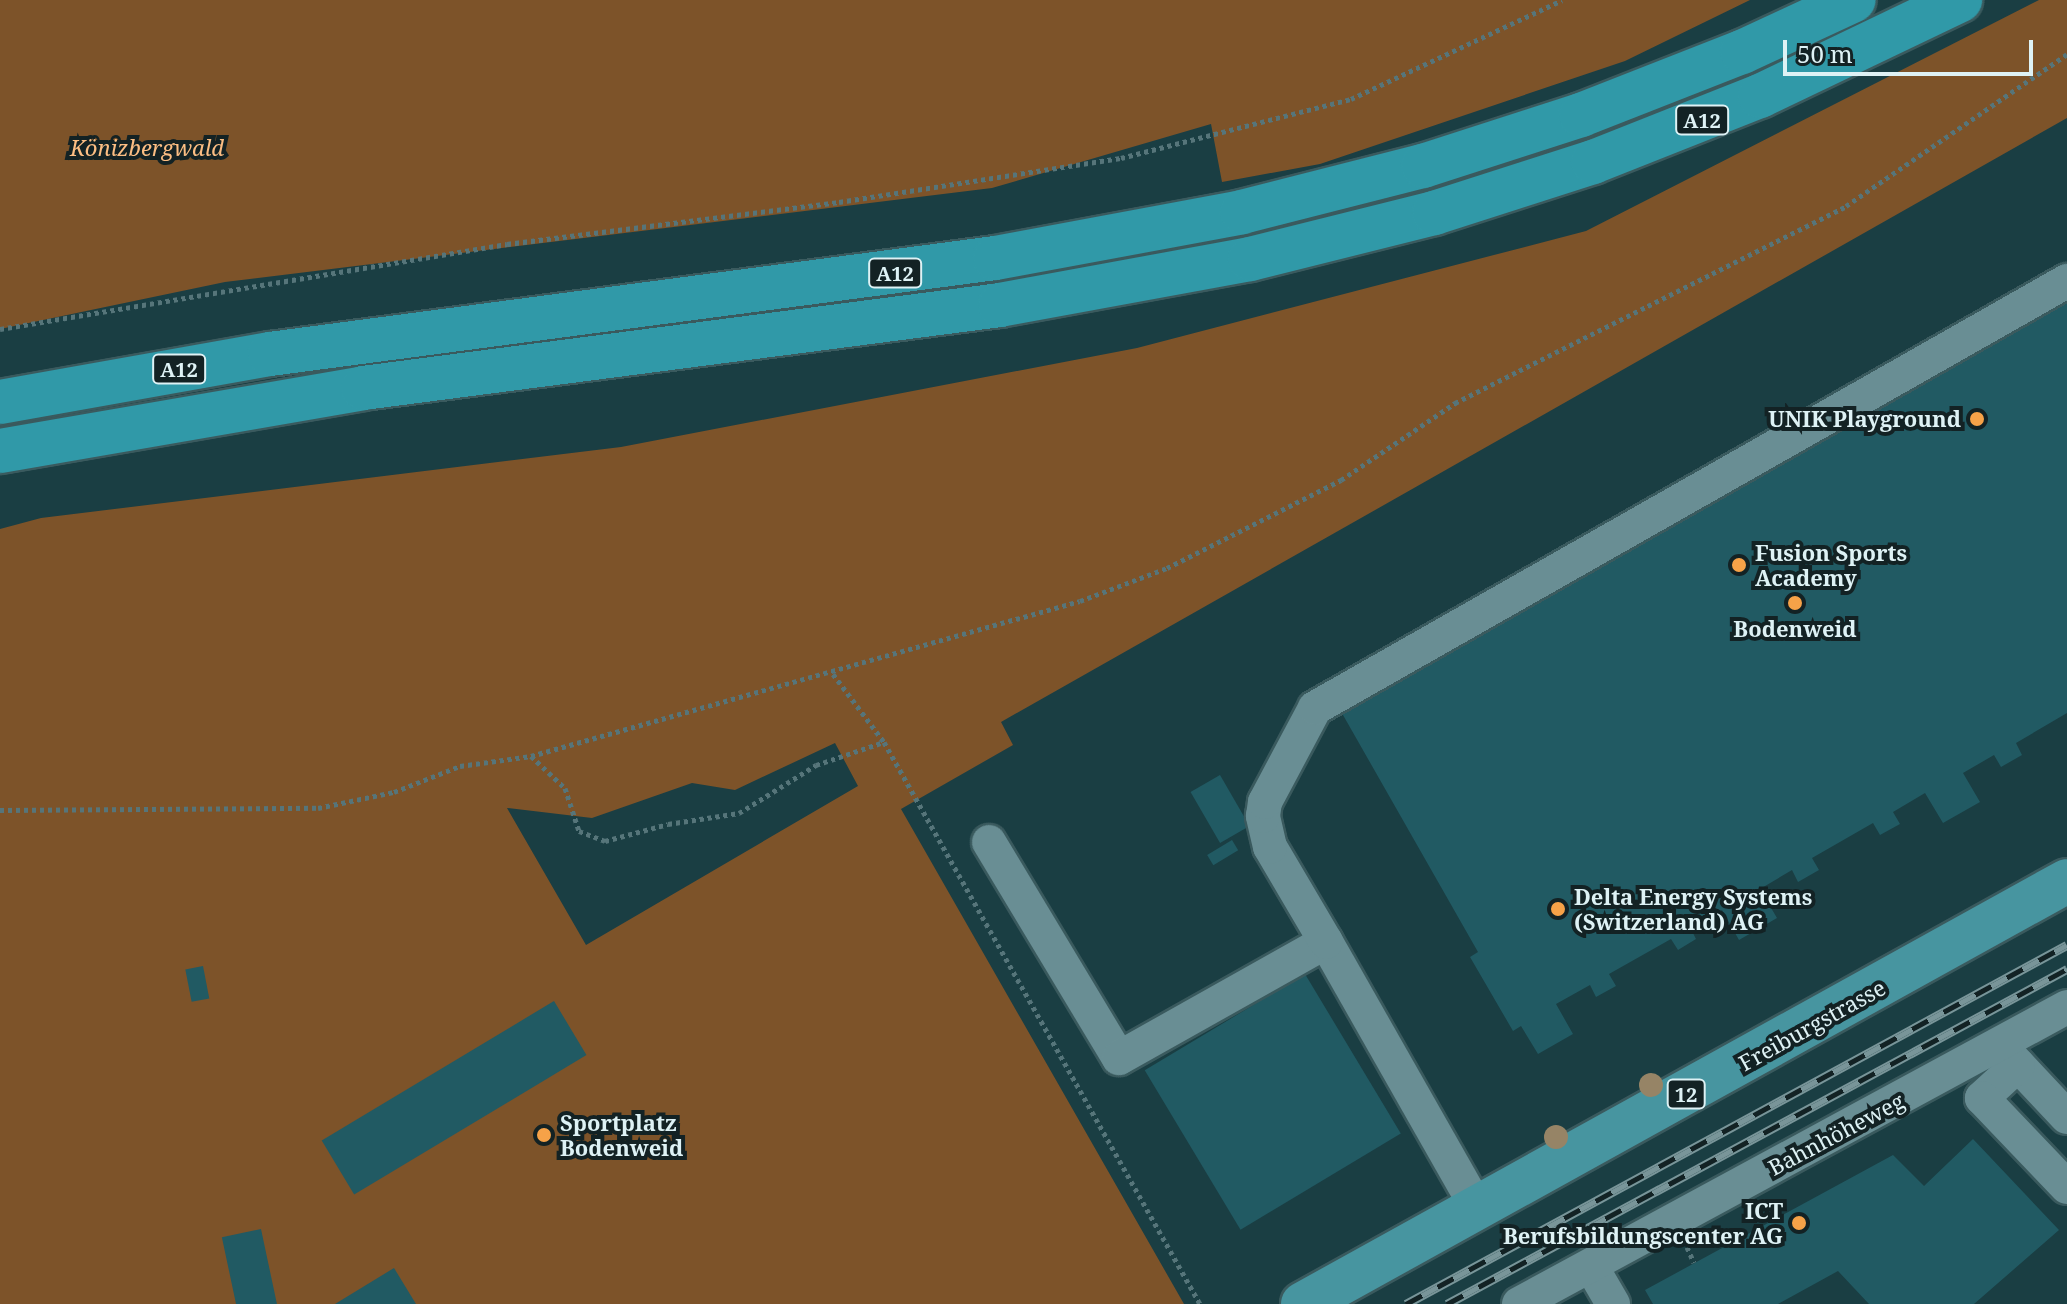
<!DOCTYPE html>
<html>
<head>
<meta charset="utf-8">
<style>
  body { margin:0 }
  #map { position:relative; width:2067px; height:1304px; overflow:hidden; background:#1a3e43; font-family:"Noto Serif",serif }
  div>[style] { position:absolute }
  .green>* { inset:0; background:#7d5329 }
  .building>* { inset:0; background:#215a63; transform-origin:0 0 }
  .path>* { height:5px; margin-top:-2.5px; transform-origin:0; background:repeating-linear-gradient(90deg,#56757a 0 4px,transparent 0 8px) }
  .roads { filter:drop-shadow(2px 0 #3a5a5e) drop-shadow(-2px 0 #3a5a5e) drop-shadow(0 2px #3a5a5e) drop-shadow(0 -2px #3a5a5e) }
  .minor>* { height:34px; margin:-17px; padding:0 17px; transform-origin:17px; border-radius:17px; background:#698e94 }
  .major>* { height:44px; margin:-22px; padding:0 22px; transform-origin:22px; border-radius:22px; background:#4795a0 }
  .highway>* { height:44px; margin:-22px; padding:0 22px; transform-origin:22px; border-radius:22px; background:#3099a8 }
  .rail>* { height:9px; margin-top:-4.5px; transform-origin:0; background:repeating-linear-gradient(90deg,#132224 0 18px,#799599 0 36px); box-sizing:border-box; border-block:2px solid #799599 }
  .trees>* { width:24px; height:24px; margin:-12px; border-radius:50%; background:#968466 }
  .dots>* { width:22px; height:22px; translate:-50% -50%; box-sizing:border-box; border:4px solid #132224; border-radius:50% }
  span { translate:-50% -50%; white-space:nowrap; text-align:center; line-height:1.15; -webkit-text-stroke:8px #132224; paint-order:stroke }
  .shield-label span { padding:2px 6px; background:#132224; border:2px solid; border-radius:6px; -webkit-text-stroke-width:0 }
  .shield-label { font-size:20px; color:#def2f5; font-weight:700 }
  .park-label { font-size:22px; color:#fcbe83; font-style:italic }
  .poi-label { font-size:22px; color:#def2f5; font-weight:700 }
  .right { translate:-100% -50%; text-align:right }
  .left { translate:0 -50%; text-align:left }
  .street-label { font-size:22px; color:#def2f5 }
  .scale { position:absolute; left:1783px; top:40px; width:250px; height:36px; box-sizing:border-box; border:4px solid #def2f5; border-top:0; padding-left:10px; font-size:24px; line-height:28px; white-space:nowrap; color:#def2f5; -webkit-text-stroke:6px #132224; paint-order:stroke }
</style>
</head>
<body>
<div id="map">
  <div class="green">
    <div style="clip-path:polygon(0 0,1750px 0,1625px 61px,1320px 164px,1222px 182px,1211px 124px,992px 188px,225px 282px,0 329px)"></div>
    <div style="clip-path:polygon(evenodd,2039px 0,2067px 0,2067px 118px,1001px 722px,1013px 745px,901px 809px,1184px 1304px,0 1304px,0 529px,41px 518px,621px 447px,1137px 348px,1586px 231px,2039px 0,835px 743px,858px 786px,586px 945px,507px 808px,592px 818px,692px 783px,735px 790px,835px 743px)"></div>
  </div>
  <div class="building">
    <div style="clip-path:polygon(2067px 293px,2067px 713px,2016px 743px,2022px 755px,2001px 767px,1994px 755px,1963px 773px,1980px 802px,1943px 823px,1925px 793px,1893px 812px,1900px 824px,1880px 835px,1873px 823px,1812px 858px,1819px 870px,1798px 882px,1792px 870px,1760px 889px,1777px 918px,1739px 940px,1722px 910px,1691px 929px,1696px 939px,1678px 950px,1671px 939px,1609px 974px,1616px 986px,1596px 997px,1590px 985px,1556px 1004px,1573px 1034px,1538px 1054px,1521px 1026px,1513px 1031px,1470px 957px,1478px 952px,1339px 708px)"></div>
    <div style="left:1220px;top:775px;width:59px;height:34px;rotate:60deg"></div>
    <div style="left:1232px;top:840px;width:12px;height:29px;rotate:59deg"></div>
    <div style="left:203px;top:966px;width:33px;height:18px;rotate:79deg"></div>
    <div style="left:1305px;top:974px;width:186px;height:187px;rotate:59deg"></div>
    <div style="left:554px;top:1001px;width:63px;height:271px;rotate:59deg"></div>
    <div style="clip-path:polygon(1973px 1139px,2059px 1230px,1974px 1304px,1869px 1304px,1838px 1271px,1778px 1304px,1653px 1304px,1645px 1290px,1893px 1155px,1924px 1186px)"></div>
    <div style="left:261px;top:1229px;width:77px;height:40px;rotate:78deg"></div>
    <div style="clip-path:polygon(394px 1268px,416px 1304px,335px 1304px)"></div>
  </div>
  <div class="path">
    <div style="left:0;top:329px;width:514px;rotate:-9.52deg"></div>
    <div style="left:507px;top:244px;width:335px;rotate:-7.2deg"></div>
    <div style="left:839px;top:202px;width:285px;rotate:-8.9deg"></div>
    <div style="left:1121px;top:158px;width:237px;rotate:-14.4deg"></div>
    <div style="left:1351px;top:99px;width:233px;rotate:-25.1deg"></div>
    <div style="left:833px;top:674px;width:85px;rotate:53.1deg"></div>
    <div style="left:884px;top:742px;width:645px;rotate:60.65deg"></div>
    <div style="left:531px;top:756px;width:47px;rotate:43.3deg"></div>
    <div style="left:565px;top:788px;width:45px;rotate:72deg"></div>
    <div style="left:579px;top:831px;width:28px;rotate:21deg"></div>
    <div style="left:605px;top:841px;width:65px;rotate:-15.1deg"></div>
    <div style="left:668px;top:824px;width:72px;rotate:-8.8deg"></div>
    <div style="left:739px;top:813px;width:91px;rotate:-31.9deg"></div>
    <div style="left:816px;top:765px;width:72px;rotate:-18.7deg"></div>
    <div style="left:0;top:810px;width:318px;rotate:-0.4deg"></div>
    <div style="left:318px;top:808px;width:78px;rotate:-11.9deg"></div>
    <div style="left:394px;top:792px;width:71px;rotate:-21.5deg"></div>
    <div style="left:460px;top:766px;width:72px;rotate:-8deg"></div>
    <div style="left:531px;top:756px;width:570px;rotate:-15.77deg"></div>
    <div style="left:1080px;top:601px;width:93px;rotate:-20.8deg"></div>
    <div style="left:1167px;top:568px;width:195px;rotate:-26.8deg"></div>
    <div style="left:1341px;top:480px;width:138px;rotate:-34deg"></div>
    <div style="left:1455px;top:403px;width:438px;rotate:-26.7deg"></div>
    <div style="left:1846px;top:206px;width:268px;rotate:-34.5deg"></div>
    <div style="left:1687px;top:1247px;width:17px;rotate:66deg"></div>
  </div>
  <div class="roads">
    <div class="minor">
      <div style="left:989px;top:842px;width:252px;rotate:59deg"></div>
      <div style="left:1119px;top:1058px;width:237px;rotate:-29.3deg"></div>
      <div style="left:1326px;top:942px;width:308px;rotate:60.4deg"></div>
      <div style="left:1326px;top:942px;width:110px;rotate:-120.5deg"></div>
      <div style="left:1270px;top:847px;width:32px;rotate:-103deg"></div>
      <div style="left:1263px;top:816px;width:14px;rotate:-82deg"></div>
      <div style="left:1265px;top:802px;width:106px;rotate:-62deg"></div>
      <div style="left:1315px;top:708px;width:865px;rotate:-29.59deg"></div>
      <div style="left:2004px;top:1050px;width:92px;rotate:46.8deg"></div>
      <div style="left:2018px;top:1065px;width:49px;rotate:137.5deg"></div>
      <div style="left:1982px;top:1098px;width:123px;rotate:46.3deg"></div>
      <div style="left:1591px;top:1266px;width:44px;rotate:59.9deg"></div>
      <div style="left:1519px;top:1304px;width:623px;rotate:-28.46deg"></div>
    </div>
    <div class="major">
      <div style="left:1303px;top:1304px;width:873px;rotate:-28.97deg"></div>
    </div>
    <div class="highway">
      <div style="left:0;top:402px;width:274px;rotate:-10.1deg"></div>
      <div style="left:270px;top:354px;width:731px;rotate:-7.54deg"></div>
      <div style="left:995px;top:258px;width:251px;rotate:-10.5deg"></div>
      <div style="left:1242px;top:212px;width:187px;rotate:-14.3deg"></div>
      <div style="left:1423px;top:166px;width:166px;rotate:-17.9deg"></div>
      <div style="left:1581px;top:115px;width:173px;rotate:-21.4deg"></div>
      <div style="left:1742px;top:52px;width:123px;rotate:-24.9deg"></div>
      <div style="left:0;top:451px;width:368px;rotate:-9.8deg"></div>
      <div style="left:363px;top:388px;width:642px;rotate:-7.42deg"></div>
      <div style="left:1000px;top:305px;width:254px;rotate:-10.4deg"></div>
      <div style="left:1250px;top:259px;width:190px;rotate:-14deg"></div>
      <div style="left:1434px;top:213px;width:167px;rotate:-17.8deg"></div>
      <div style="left:1593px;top:162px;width:180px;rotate:-21.6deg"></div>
      <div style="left:1760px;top:96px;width:222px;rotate:-25.6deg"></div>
    </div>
  </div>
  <div class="rail">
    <div style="left:1406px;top:1304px;width:752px;rotate:-28.51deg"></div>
    <div style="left:1447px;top:1304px;width:705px;rotate:-28.38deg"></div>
  </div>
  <div class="trees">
    <div style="left:1651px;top:1085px"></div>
    <div style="left:1556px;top:1137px"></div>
  </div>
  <div class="dots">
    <div style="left:1977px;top:419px;background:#f6a248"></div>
    <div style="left:1739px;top:565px;background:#f6a248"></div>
    <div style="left:1795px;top:603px;background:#f6a248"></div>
    <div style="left:1558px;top:909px;background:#f6a248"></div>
    <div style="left:544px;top:1135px;background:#f6a248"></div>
    <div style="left:1799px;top:1223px;background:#f6a248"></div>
  </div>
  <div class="shield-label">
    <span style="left:1702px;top:120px">A12</span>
    <span style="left:895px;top:273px">A12</span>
    <span style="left:179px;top:369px">A12</span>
    <span style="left:1686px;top:1094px">12</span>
  </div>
  <div class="park-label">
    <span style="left:147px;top:148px">Könizbergwald</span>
  </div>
  <div class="poi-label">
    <span class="right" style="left:1961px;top:419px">UNIK Playground</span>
    <span class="left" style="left:1755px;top:565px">Fusion Sports<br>Academy</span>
    <span style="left:1795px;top:629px">Bodenweid</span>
    <span class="left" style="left:1574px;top:909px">Delta Energy Systems<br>(Switzerland) AG</span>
    <span class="left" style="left:560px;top:1135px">Sportplatz<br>Bodenweid</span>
    <span class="right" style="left:1783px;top:1223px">ICT<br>Berufsbildungscenter AG</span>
  </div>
  <div class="street-label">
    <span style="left:1812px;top:1025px;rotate:-29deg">Freiburgstrasse</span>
    <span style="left:1836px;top:1134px;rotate:-28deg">Bahnhöheweg</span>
  </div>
  <div class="scale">50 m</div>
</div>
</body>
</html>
